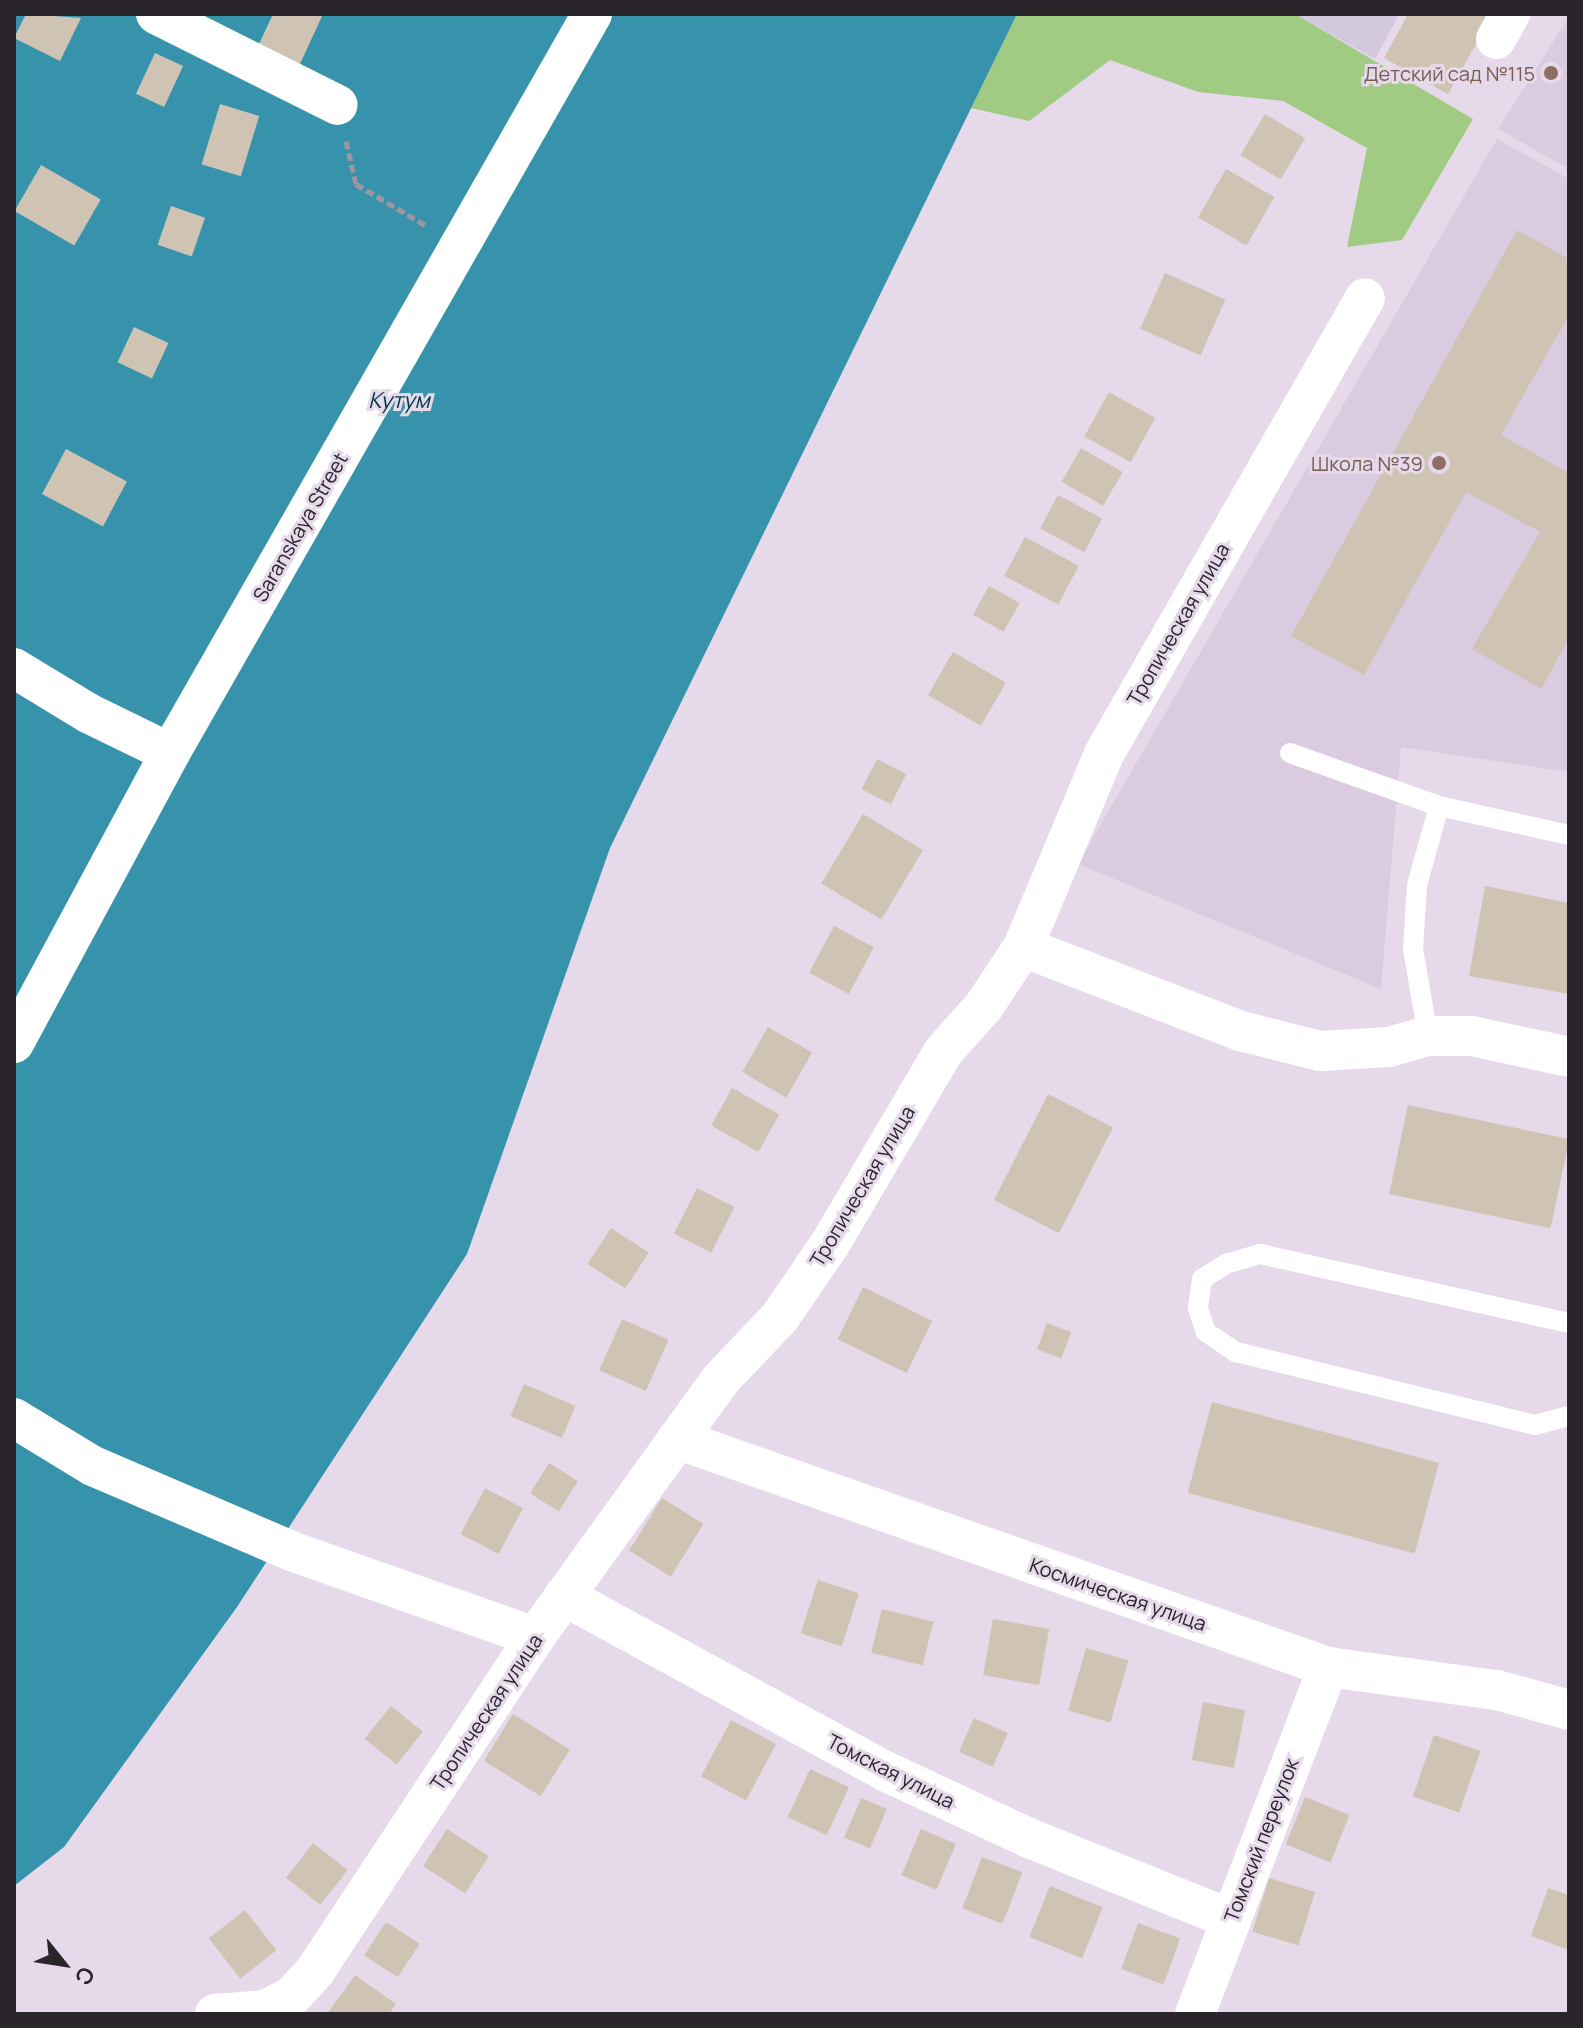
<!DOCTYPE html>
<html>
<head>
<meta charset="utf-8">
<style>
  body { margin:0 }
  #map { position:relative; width:1583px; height:2028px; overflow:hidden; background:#e6d9ea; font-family:Manrope,sans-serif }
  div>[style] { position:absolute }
  .built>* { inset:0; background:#dbcbe0 }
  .industrial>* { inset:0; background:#d2c9de }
  .green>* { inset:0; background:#a1ca83 }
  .water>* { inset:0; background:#3792ac }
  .building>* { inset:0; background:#cfc4b3; transform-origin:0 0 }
  .path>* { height:5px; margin-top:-2.5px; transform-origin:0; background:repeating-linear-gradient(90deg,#9f95a1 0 8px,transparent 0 12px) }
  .lane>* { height:20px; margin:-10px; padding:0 10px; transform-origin:10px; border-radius:10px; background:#fff }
  .street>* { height:40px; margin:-20px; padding:0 20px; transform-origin:20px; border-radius:20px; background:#fff }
  .dots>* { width:22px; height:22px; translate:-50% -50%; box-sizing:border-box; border:4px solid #e6d9ea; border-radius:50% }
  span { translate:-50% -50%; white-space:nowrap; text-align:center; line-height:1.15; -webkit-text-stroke:6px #e6d9ea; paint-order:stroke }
  .education-label { font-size:20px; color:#785e54 }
  .right { translate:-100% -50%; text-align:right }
  .street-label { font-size:20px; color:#2a252b }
  .water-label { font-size:22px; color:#003846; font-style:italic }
  .frame { position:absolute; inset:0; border:16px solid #2a252b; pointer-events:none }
  .north { position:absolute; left:24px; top:1924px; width:80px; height:80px; -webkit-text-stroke:6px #e6d9ea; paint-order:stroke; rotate:120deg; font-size:22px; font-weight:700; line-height:32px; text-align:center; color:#2a252b }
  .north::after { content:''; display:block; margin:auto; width:28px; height:36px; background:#2a252b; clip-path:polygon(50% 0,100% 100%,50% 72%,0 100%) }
</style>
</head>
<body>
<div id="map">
  <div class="built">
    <div style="clip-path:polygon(1569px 17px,1569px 169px,1498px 129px)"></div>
    <div style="clip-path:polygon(1497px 139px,1569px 179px,1569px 772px,1401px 747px,1381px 989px,1078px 864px)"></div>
  </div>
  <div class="industrial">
    <div style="clip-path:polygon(1295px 14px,1399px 14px,1375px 59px)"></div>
  </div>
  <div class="green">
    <div style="clip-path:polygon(1017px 14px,1295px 14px,1473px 119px,1402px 240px,1347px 247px,1367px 148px,1283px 101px,1198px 92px,1110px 60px,1029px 121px,971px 108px)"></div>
  </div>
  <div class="water">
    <div style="clip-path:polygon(14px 14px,1017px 14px,610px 848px,467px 1254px,237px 1607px,64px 1847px,14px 1886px)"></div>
  </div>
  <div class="building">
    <div style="clip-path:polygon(26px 14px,81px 18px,60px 61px,14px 38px)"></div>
    <div style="clip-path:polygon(273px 14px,323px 14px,300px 64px,258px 46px)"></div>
    <div style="clip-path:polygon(1408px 14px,1493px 14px,1448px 94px,1384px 58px)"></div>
    <div style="left:155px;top:53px;width:31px;height:45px;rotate:25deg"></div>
    <div style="left:220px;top:104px;width:41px;height:63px;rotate:17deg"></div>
    <div style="left:1265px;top:114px;width:47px;height:48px;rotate:31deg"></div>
    <div style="left:41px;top:165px;width:69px;height:53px;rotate:30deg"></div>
    <div style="left:1226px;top:169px;width:56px;height:56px;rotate:30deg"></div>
    <div style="left:171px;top:206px;width:36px;height:41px;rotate:19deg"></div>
    <div style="clip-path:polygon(1517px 230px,1569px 259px,1569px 315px,1501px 435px,1569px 473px,1569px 638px,1541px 689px,1472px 649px,1540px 532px,1466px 492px,1364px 675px,1291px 636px)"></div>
    <div style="left:1165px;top:273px;width:66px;height:61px;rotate:24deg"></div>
    <div style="left:134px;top:327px;width:38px;height:39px;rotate:25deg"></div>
    <div style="left:1109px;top:392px;width:53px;height:51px;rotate:29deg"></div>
    <div style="left:1081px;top:448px;width:48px;height:39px;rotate:30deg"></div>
    <div style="left:66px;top:449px;width:69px;height:51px;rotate:28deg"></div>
    <div style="left:1058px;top:495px;width:50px;height:38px;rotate:28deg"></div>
    <div style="left:1025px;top:537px;width:61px;height:44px;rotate:28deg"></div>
    <div style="left:989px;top:586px;width:35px;height:33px;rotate:29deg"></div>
    <div style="left:953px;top:652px;width:61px;height:50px;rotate:30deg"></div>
    <div style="left:877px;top:759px;width:33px;height:34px;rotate:27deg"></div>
    <div style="left:863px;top:814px;width:70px;height:81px;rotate:31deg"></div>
    <div style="clip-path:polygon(1485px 886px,1569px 903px,1569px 994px,1469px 976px)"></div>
    <div style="left:834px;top:926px;width:45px;height:53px;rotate:28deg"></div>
    <div style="left:768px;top:1027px;width:51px;height:52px;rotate:30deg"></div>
    <div style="left:732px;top:1088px;width:54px;height:43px;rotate:29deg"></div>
    <div style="left:1048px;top:1094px;width:73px;height:119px;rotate:27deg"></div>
    <div style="left:1408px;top:1105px;width:165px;height:91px;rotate:12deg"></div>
    <div style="left:697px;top:1188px;width:42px;height:51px;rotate:27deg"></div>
    <div style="left:611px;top:1228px;width:45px;height:43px;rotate:33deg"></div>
    <div style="left:863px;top:1287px;width:77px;height:58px;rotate:26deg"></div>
    <div style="left:622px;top:1319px;width:51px;height:56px;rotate:24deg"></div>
    <div style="left:1047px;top:1323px;width:26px;height:28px;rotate:21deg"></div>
    <div style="left:524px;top:1384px;width:56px;height:35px;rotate:23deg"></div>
    <div style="left:1212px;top:1402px;width:235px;height:94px;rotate:15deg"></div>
    <div style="left:549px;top:1463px;width:34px;height:36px;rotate:32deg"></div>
    <div style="left:485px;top:1488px;width:43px;height:52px;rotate:28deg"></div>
    <div style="left:662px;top:1498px;width:49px;height:62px;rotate:32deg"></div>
    <div style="left:818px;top:1580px;width:43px;height:56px;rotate:18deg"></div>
    <div style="left:882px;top:1609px;width:53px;height:45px;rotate:14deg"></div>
    <div style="left:993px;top:1619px;width:57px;height:57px;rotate:10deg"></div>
    <div style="left:1086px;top:1648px;width:44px;height:65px;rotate:16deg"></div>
    <div style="left:1203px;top:1702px;width:43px;height:59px;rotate:11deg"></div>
    <div style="left:391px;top:1706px;width:41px;height:42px;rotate:39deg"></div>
    <div style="left:513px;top:1714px;width:67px;height:55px;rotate:32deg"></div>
    <div style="left:974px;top:1718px;width:37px;height:37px;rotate:24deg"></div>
    <div style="left:731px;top:1720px;width:51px;height:64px;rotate:28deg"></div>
    <div style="left:1434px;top:1735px;width:49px;height:65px;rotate:19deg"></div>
    <div style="left:810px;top:1769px;width:43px;height:53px;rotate:25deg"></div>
    <div style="left:1305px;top:1797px;width:48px;height:51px;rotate:22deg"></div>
    <div style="left:861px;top:1798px;width:28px;height:43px;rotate:23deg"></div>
    <div style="left:447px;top:1829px;width:50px;height:44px;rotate:33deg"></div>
    <div style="left:921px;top:1829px;width:38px;height:50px;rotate:23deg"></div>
    <div style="left:313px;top:1843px;width:44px;height:44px;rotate:38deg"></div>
    <div style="left:982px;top:1857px;width:43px;height:55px;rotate:21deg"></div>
    <div style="left:1269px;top:1878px;width:48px;height:56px;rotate:17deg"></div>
    <div style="left:1050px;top:1886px;width:57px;height:55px;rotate:22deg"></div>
    <div style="clip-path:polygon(1548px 1888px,1569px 1895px,1569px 1950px,1531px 1936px)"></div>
    <div style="left:245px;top:1910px;width:51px;height:46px;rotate:52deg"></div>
    <div style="left:386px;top:1922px;width:40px;height:40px;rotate:33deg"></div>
    <div style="left:1138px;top:1923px;width:45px;height:49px;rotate:20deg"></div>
    <div style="clip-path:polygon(355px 1975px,396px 2004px,389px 2014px,327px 2014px)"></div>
  </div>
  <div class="path">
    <div style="left:346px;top:141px;width:44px;rotate:76.9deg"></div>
    <div style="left:356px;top:184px;width:82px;rotate:30.6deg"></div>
  </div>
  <div class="lane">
    <div style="left:1290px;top:753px;width:158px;rotate:19.6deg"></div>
    <div style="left:1439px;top:806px;width:133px;rotate:12.6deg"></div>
    <div style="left:1428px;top:1036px;width:88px;rotate:-99.8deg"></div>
    <div style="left:1413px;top:949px;width:64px;rotate:-86.4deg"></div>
    <div style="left:1417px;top:885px;width:82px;rotate:-74.4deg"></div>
    <div style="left:1569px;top:1323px;width:317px;rotate:-167.4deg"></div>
    <div style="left:1260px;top:1254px;width:35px;rotate:164deg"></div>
    <div style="left:1226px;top:1264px;width:28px;rotate:148deg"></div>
    <div style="left:1202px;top:1279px;width:30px;rotate:98deg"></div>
    <div style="left:1198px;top:1309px;width:24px;rotate:71deg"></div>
    <div style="left:1206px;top:1332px;width:36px;rotate:34deg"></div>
    <div style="left:1236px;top:1352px;width:308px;rotate:13.7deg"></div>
    <div style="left:1535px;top:1425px;width:35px;rotate:-15deg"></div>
  </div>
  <div class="street">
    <div style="left:156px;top:14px;width:203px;rotate:26.6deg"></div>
    <div style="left:1496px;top:39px;width:29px;rotate:-61deg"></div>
    <div style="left:14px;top:668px;width:87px;rotate:31.3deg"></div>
    <div style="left:88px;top:713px;width:91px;rotate:26deg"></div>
    <div style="left:1023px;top:947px;width:234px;rotate:21.1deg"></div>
    <div style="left:1241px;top:1031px;width:81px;rotate:14.2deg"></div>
    <div style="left:1320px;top:1051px;width:69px;rotate:-3.3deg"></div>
    <div style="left:1389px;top:1047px;width:41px;rotate:-15.8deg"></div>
    <div style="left:1428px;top:1036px;width:44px"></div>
    <div style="left:1472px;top:1036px;width:99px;rotate:12.2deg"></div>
    <div style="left:14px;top:1043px;width:329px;rotate:-61.7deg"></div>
    <div style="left:170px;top:753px;width:851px;rotate:-60.27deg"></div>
    <div style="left:14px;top:1418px;width:92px;rotate:31.3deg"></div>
    <div style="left:93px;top:1466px;width:215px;rotate:23.2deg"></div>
    <div style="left:291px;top:1551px;width:259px;rotate:19.4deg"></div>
    <div style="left:677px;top:1439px;width:690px;rotate:19.3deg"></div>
    <div style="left:1328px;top:1667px;width:171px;rotate:7.8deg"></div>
    <div style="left:1497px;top:1690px;width:75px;rotate:15.5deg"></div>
    <div style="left:564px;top:1596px;width:366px;rotate:28.6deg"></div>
    <div style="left:885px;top:1771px;width:159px;rotate:25deg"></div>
    <div style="left:1029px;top:1838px;width:218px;rotate:21.9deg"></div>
    <div style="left:215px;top:2014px;width:50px;rotate:-4.6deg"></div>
    <div style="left:265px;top:2010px;width:30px;rotate:-27deg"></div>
    <div style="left:292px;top:1996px;width:34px;rotate:-47deg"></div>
    <div style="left:315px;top:1971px;width:400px;rotate:-56.6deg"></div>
    <div style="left:535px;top:1637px;width:319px;rotate:-54.2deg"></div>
    <div style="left:722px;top:1378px;width:84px;rotate:-46.4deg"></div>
    <div style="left:780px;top:1317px;width:88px;rotate:-55.6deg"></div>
    <div style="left:830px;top:1244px;width:223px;rotate:-59.5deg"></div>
    <div style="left:943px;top:1052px;width:62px;rotate:-48.3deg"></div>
    <div style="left:984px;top:1006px;width:71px;rotate:-56.5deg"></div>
    <div style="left:1023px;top:947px;width:209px;rotate:-67.2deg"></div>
    <div style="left:1104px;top:754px;width:525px;rotate:-60.21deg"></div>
    <div style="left:1195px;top:2014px;width:372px;rotate:-69deg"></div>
  </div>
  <div class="dots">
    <div style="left:1551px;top:73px;background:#8d6e63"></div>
    <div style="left:1439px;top:463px;background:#8d6e63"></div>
  </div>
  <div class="education-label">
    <span class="right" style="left:1535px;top:73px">Детский сад №115</span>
    <span class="right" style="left:1423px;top:463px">Школа №39</span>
  </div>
  <div class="street-label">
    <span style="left:300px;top:527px;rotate:-60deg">Saranskaya Street</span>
    <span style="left:1178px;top:624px;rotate:-60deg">Тропическая улица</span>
    <span style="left:862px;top:1186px;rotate:-59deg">Тропическая улица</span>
    <span style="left:1118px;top:1594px;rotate:19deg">Космическая улица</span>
    <span style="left:486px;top:1712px;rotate:-56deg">Тропическая улица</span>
    <span style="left:891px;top:1771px;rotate:27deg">Томская улица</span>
    <span style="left:1261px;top:1840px;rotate:-69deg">Томский переулок</span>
  </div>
  <div class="water-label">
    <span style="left:399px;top:401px">Кутум</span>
  </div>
  <div class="frame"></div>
  <div class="north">С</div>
</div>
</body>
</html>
